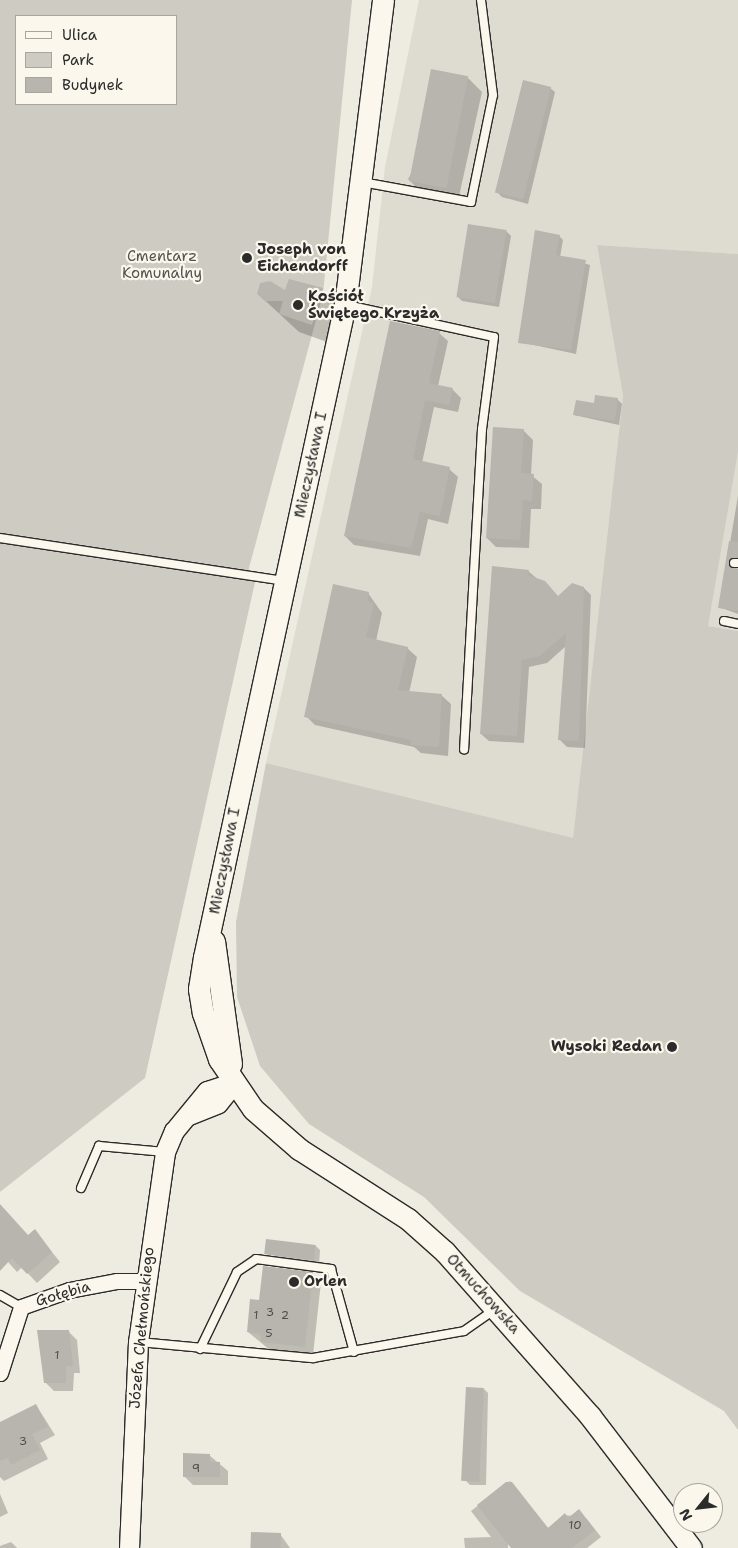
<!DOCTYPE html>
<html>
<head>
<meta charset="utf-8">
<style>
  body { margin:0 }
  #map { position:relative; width:738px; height:1548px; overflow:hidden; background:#eeebe0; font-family:"Shantell Sans",sans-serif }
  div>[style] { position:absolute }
  .built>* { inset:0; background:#dedbd1 }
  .green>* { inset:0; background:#cecbc2 }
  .shadow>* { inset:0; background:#0003 }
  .building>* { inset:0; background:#b8b5ae; transform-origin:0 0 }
  .roads { filter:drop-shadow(1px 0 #2b2b2b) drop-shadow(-1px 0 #2b2b2b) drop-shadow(0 1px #2b2b2b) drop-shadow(0 -1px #2b2b2b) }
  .service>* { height:8px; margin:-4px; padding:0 4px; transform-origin:4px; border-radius:4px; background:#fbf7ec }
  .minor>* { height:15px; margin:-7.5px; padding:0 7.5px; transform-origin:7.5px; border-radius:7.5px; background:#fbf7ec }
  .tertiary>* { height:19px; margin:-9.5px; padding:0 9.5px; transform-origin:9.5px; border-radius:9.5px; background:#fbf7ec }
  .secondary>* { height:21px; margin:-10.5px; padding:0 10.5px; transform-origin:10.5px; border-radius:10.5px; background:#fbf7ec }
  .dots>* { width:14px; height:14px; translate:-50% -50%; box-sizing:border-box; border:2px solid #fbf7ec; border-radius:50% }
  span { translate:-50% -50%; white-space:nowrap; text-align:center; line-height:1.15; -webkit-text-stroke:4.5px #fbf7ec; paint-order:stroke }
  .number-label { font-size:12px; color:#4e4e4c }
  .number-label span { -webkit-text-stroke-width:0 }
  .poi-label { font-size:15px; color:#2b2b2b; font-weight:700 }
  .left { translate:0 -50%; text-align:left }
  .right { translate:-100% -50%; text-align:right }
  .park-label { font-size:15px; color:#545351 }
  .street-label { font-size:15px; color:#2b2b2b }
  .legend { position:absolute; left:15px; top:15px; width:162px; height:90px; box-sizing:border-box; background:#fbf7ec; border:1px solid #a8a59f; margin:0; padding:6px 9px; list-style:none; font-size:15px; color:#2b2b2b }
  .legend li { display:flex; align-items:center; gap:10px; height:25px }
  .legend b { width:25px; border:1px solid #a8a59f }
  .north { position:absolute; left:673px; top:1483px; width:50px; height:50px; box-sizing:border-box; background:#fbf7ec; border:1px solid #a8a59f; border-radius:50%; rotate:241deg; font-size:14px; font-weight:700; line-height:20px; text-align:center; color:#2b2b2b }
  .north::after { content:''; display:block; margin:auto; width:18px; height:22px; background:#2b2b2b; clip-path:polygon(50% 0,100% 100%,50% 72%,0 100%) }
</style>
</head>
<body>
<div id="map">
  <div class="built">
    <div style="clip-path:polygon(419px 0,738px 0,738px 254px,597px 245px,623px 396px,573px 839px,266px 763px,372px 287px,385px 167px)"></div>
    <div style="clip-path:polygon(738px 452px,738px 631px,707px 626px)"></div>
  </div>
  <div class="green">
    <div style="clip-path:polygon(evenodd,0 0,352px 0,323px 294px,246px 579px,255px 582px,145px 1078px,0 1192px,0 0,16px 16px,176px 16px,176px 104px,16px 104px,16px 16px)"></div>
    <div style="clip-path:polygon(597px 245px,738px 254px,738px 452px,708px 626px,738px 631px,738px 1430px,724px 1411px,520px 1291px,424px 1197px,309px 1124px,260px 1066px,237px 997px,236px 922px,266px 763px,573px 838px,623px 396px)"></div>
  </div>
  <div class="shadow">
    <div style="clip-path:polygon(468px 78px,482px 92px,458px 201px,423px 194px,408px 179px)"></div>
    <div style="clip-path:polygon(550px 88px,555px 92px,528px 204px,502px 197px,498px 193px)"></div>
    <div style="clip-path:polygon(506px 231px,511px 236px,499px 307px,462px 301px,457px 296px)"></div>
    <div style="clip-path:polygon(559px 236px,563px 240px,560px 257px,590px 265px,576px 354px,520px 342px)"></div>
    <div style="clip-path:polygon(322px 290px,341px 308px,330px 343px,299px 332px,258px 294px)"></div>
    <div style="clip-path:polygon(439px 333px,448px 341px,438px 386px,452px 389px,461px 398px,458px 412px,434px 407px,422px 463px,449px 469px,458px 477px,448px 524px,428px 519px,420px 556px,354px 545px,345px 536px)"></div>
    <div style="clip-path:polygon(617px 399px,622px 404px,619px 425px,574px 415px)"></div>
    <div style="clip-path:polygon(494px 429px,524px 431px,533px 440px,531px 475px,542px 484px,541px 509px,531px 509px,529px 548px,496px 547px,487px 538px)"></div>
    <div style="clip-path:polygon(738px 496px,738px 562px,733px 567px,738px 570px,738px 614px,719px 607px)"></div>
    <div style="clip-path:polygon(528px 571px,559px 597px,584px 588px,591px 595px,585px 748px,567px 747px,559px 739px,566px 646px,547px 663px,529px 667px,524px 743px,489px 741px,481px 734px)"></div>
    <div style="clip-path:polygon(368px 593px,382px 613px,376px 641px,407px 648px,417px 657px,409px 693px,441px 695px,451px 704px,448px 756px,421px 753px,414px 747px,315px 725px,306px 716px)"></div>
    <div style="clip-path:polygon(0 1214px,29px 1237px,35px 1231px,60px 1262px,37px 1283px,22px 1267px,17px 1272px,0 1253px)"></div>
    <div style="clip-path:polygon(316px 1246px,320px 1250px,319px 1265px,266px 1254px)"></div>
    <div style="clip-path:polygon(313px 1274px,321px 1282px,313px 1355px,270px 1350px,248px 1332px)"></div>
    <div style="clip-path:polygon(68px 1331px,77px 1340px,80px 1373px,74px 1373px,73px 1391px,54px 1391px,45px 1382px)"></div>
    <div style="clip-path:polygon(484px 1389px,488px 1393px,486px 1485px,470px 1485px,465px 1480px)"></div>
    <div style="clip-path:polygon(36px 1405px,55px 1435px,40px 1443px,48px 1459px,4px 1481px,0 1477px,0 1423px)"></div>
    <div style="clip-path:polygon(209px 1455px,228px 1471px,228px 1485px,193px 1485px,184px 1476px)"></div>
    <div style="clip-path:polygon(510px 1481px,548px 1528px,565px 1515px,586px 1518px,601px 1537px,587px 1548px,516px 1548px,508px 1537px,508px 1548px,465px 1548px,464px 1538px,491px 1537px,471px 1511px)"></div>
    <div style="clip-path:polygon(0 1494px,8px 1513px,0 1517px)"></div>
    <div style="clip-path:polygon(280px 1534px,290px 1548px,252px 1548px)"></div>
    <div style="clip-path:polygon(11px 1542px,17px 1548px,0 1548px,0 1546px)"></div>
  </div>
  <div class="building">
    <div style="left:431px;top:69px;width:38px;height:114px;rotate:11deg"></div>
    <div style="left:523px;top:80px;width:29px;height:116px;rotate:14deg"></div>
    <div style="left:468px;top:224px;width:39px;height:74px;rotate:9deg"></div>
    <div style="clip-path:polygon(535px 230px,560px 235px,556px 255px,586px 260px,571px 350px,518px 343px)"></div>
    <div style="clip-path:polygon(289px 279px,323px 288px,312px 325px,279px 314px,283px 301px,265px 301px,257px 294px,260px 283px,270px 281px,285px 290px)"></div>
    <div style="clip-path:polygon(390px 321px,440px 331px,429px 383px,453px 388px,449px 405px,425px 400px,413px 459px,450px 467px,440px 516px,420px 512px,411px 548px,344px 536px)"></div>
    <div style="clip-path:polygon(595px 395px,618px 398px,615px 421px,573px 415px,576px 400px,594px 403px)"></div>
    <div style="clip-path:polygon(493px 427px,524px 429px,521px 473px,534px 474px,532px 501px,523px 500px,520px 540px,486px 538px)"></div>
    <div style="clip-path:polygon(729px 541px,738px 542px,738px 557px,728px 563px,738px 569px,738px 611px,718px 608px)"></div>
    <div style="clip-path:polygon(492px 566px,529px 570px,528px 575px,545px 581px,558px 596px,572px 583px,584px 587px,579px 741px,558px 740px,566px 633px,540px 656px,522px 660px,517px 736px,480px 734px)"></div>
    <div style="clip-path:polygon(333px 584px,369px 592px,367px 601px,374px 603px,366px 637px,408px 647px,398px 690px,442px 694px,439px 747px,410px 745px,411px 740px,304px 717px)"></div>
    <div style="clip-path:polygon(0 1204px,28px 1235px,35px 1229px,52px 1252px,27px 1274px,12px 1258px,0 1271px)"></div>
    <div style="left:266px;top:1239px;width:50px;height:15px;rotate:7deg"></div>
    <div style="clip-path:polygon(263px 1266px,313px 1272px,305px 1347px,261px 1342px,261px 1334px,247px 1332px,250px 1299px,259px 1300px)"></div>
    <div style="clip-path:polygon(37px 1330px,69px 1330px,73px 1366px,66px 1366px,66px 1383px,44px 1383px)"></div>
    <div style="left:466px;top:1387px;width:18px;height:94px;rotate:3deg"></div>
    <div style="clip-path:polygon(36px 1404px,48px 1427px,32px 1434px,40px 1450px,11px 1465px,8px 1458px,0 1461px,0 1422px)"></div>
    <div style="clip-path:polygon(183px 1453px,210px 1454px,210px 1462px,220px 1462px,220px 1477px,183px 1477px)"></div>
    <div style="clip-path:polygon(506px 1482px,512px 1482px,548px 1528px,565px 1513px,568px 1518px,579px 1509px,595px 1530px,572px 1548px,511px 1548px,477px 1505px)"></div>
    <div style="left:251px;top:1532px;width:30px;height:16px;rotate:2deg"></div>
  </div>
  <div class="roads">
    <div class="service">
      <div style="left:362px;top:182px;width:111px;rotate:10.4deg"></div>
      <div style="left:471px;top:202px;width:109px;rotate:-78.4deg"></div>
      <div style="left:493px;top:95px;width:96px;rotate:-97.2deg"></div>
      <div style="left:347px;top:305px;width:150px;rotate:12.3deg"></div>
      <div style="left:494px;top:337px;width:93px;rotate:97.4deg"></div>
      <div style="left:482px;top:429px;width:321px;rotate:93.2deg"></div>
      <div style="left:0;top:538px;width:288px;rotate:8.6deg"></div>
      <div style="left:734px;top:563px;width:4px"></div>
      <div style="left:724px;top:621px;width:14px;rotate:12deg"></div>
      <div style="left:81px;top:1188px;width:46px;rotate:-66.8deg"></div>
      <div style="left:99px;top:1146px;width:66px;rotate:5.2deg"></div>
      <div style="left:0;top:1295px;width:24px;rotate:30deg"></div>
      <div style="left:139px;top:1342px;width:175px;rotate:5.3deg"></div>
      <div style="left:313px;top:1358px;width:153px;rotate:-10.1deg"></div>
      <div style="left:464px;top:1331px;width:38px;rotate:-35deg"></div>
      <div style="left:200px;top:1349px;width:85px;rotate:-64.3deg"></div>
      <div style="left:237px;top:1272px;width:23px;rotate:-34deg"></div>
      <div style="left:256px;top:1259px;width:76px;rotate:7.6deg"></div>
      <div style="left:331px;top:1269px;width:86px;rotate:74.5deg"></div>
    </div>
    <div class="minor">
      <div style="left:0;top:1373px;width:69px;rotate:-72.3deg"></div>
      <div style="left:21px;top:1307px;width:51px;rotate:-19.5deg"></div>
      <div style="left:69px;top:1290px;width:49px;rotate:-10.6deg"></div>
      <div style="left:117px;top:1281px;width:27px"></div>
    </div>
    <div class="tertiary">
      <div style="left:189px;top:1115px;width:31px;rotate:-22deg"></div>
      <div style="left:218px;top:1103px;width:27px;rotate:-51deg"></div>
      <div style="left:129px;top:1548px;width:206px;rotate:-87.5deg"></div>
      <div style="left:138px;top:1342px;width:192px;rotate:-81.9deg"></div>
      <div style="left:165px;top:1152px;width:23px;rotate:-67deg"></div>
      <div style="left:174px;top:1131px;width:52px;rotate:-50.5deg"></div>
      <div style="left:207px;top:1091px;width:29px;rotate:-18deg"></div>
    </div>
    <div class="secondary">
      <div style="left:383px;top:0;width:306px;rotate:97.1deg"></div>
      <div style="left:345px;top:304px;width:668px;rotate:102.18deg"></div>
      <div style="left:204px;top:957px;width:32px;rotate:99deg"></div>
      <div style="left:199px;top:989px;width:24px;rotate:81deg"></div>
      <div style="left:203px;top:1013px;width:49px;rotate:70.8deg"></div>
      <div style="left:219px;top:1059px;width:60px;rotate:55.8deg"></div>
      <div style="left:253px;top:1109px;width:61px;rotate:41deg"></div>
      <div style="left:299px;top:1149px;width:130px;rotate:32.7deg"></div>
      <div style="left:408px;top:1219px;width:50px;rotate:41.7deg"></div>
      <div style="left:445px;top:1252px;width:219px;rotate:48.5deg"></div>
      <div style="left:590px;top:1416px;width:166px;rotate:52.6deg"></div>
      <div style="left:214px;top:941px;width:124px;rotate:82.1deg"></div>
    </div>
  </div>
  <div class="dots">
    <div style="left:247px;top:258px;background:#2b2b2b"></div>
    <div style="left:298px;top:305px;background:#2b2b2b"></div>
    <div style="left:672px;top:1047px;background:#2b2b2b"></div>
    <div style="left:294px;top:1282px;background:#2b2b2b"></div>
  </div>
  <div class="number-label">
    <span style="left:270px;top:1313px">3</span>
    <span style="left:256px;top:1316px">1</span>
    <span style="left:285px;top:1316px">2</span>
    <span style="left:269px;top:1334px">5</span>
    <span style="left:57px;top:1356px">1</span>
    <span style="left:23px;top:1442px">3</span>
    <span style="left:196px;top:1469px">9</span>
    <span style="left:575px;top:1526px">10</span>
  </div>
  <div class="poi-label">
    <span class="left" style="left:257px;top:258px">Joseph von<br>Eichendorff</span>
    <span class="left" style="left:308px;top:305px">Kościół<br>Świętego Krzyża</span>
    <span class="right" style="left:662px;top:1047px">Wysoki Redan</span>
    <span class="left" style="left:304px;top:1282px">Orlen</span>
  </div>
  <div class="park-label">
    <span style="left:162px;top:265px">Cmentarz<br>Komunalny</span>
  </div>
  <div class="street-label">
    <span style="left:311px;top:465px;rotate:-78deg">Mieczysława I</span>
    <span style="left:225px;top:861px;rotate:-79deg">Mieczysława I</span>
    <span style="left:63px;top:1294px;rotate:-16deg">Gołębia</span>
    <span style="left:483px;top:1294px;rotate:48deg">Otmuchowska</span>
    <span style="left:142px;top:1328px;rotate:-85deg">Józefa Chełmońskiego</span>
  </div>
  <ul class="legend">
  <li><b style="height:6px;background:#fbf7ec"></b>Ulica</li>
  <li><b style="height:14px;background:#cecbc2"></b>Park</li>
  <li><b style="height:14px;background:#b8b5ae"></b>Budynek</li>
  </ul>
  <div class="north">N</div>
</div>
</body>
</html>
